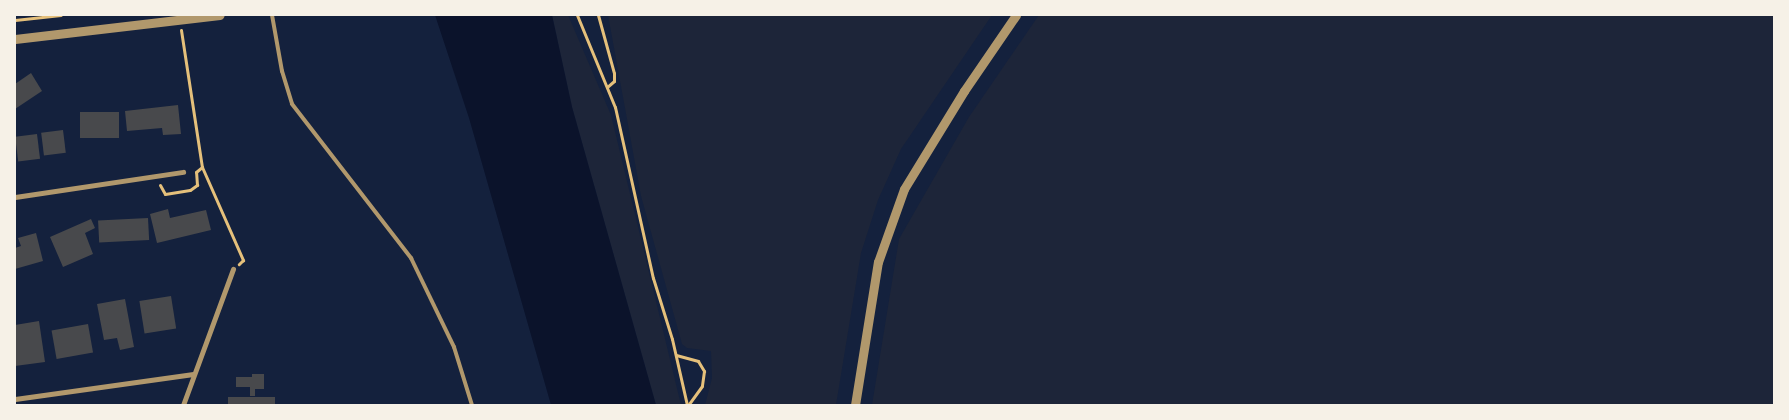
<!DOCTYPE html>
<html>
<head>
<meta charset="utf-8">
<style>
  body { margin:0 }
  #map { position:relative; width:1789px; height:420px; overflow:hidden; background:#14213d; font-family:Signika,sans-serif }
  div>[style] { position:absolute }
  .green>* { inset:0; background:#1d2539 }
  .water>* { inset:0; background:#0b132b }
  .building>* { inset:0; background:#48494c; transform-origin:0 0 }
  .path>* { height:3px; margin:-1.5px; padding:0 1.5px; transform-origin:1.5px; border-radius:1.5px; background:#e5c07b }
  .service>* { height:4px; margin:-2px; padding:0 2px; transform-origin:2px; border-radius:2px; background:#b1986c }
  .minor>* { height:5px; margin:-2.5px; padding:0 2.5px; transform-origin:2.5px; border-radius:2.5px; background:#b1986c }
  .tertiary>* { height:9px; margin:-4.5px; padding:0 4.5px; transform-origin:4.5px; border-radius:4.5px; background:#b1986c }
  span { translate:-50% -50%; white-space:nowrap; text-align:center; line-height:1.15; -webkit-text-stroke:5px #f6f1e7; paint-order:stroke }
  .frame { position:absolute; inset:0; border:16px solid #f6f1e7; pointer-events:none }
</style>
</head>
<body>
<div id="map">
  <div class="green">
    <div style="clip-path:polygon(552px 15px,568px 15px,611px 115px,681px 405px,656px 405px,572px 107px)"></div>
    <div style="clip-path:polygon(608px 15px,992px 15px,901px 149px,878px 200px,861px 253px,836px 405px,705px 405px,712px 378px,711px 351px,687px 348px,682px 344px,641px 196px)"></div>
    <div style="clip-path:polygon(1039px 15px,1774px 15px,1774px 405px,872px 405px,899px 239px,969px 117px)"></div>
  </div>
  <div class="water">
    <div style="clip-path:polygon(435px 15px,552px 15px,572px 107px,656px 405px,551px 405px,469px 118px)"></div>
  </div>
  <div class="building">
    <div style="clip-path:polygon(31px 73px,42px 91px,15px 109px,15px 84px)"></div>
    <div style="clip-path:polygon(178px 105px,181px 134px,163px 135px,162px 128px,127px 131px,125px 111px)"></div>
    <div style="left:80px;top:112px;width:39px;height:26px"></div>
    <div style="left:63px;top:130px;width:23px;height:22px;rotate:83deg"></div>
    <div style="left:37px;top:134px;width:25px;height:22px;rotate:83deg"></div>
    <div style="clip-path:polygon(168px 209px,170px 218px,206px 210px,211px 230px,157px 243px,150px 214px)"></div>
    <div style="left:148px;top:218px;width:22px;height:50px;rotate:87deg"></div>
    <div style="clip-path:polygon(91px 219px,95px 228px,85px 233px,93px 254px,63px 267px,50px 237px)"></div>
    <div style="clip-path:polygon(36px 233px,43px 261px,15px 269px,15px 248px,21px 246px,18px 238px)"></div>
    <div style="left:171px;top:296px;width:33px;height:32px;rotate:81deg"></div>
    <div style="clip-path:polygon(125px 299px,134px 347px,120px 350px,117px 338px,104px 340px,97px 304px)"></div>
    <div style="clip-path:polygon(39px 321px,45px 362px,15px 366px,15px 325px)"></div>
    <div style="left:88px;top:324px;width:29px;height:37px;rotate:80deg"></div>
    <div style="clip-path:polygon(252px 374px,264px 374px,264px 389px,255px 389px,255px 396px,250px 396px,250px 387px,236px 387px,236px 377px,252px 377px)"></div>
    <div style="left:228px;top:397px;width:47px;height:8px"></div>
  </div>
  <div class="path">
    <div style="left:577px;top:15px;width:100px;rotate:67.6deg"></div>
    <div style="left:615px;top:107px;width:175px;rotate:77.5deg"></div>
    <div style="left:653px;top:278px;width:64px;rotate:72.7deg"></div>
    <div style="left:672px;top:339px;width:68px;rotate:77.2deg"></div>
    <div style="left:598px;top:15px;width:60px;rotate:74.6deg"></div>
    <div style="left:614px;top:73px;width:8px;rotate:90deg"></div>
    <div style="left:614px;top:81px;width:9px;rotate:139deg"></div>
    <div style="left:15px;top:20px;width:46px;rotate:-6.2deg"></div>
    <div style="left:181px;top:30px;width:139px;rotate:81.3deg"></div>
    <div style="left:202px;top:167px;width:102px;rotate:66.2deg"></div>
    <div style="left:243px;top:260px;width:6px;rotate:135deg"></div>
    <div style="left:160px;top:185px;width:10px;rotate:61deg"></div>
    <div style="left:165px;top:194px;width:25px;rotate:-9deg"></div>
    <div style="left:190px;top:190px;width:9px;rotate:-36deg"></div>
    <div style="left:197px;top:185px;width:13px;rotate:-94deg"></div>
    <div style="left:196px;top:172px;width:8px;rotate:-40deg"></div>
    <div style="left:676px;top:355px;width:23px;rotate:15deg"></div>
    <div style="left:698px;top:361px;width:12px;rotate:59deg"></div>
    <div style="left:704px;top:371px;width:15px;rotate:98deg"></div>
    <div style="left:702px;top:386px;width:24px;rotate:126deg"></div>
  </div>
  <div class="service">
    <div style="left:272px;top:15px;width:57px;rotate:79.9deg"></div>
    <div style="left:282px;top:71px;width:34px;rotate:73deg"></div>
    <div style="left:292px;top:104px;width:195px;rotate:52.3deg"></div>
    <div style="left:411px;top:258px;width:99px;rotate:64.2deg"></div>
    <div style="left:454px;top:347px;width:61px;rotate:72.8deg"></div>
  </div>
  <div class="minor">
    <div style="left:15px;top:197px;width:170px;rotate:-8.5deg"></div>
    <div style="left:15px;top:399px;width:180px;rotate:-8deg"></div>
    <div style="left:183px;top:405px;width:145px;rotate:-69.8deg"></div>
  </div>
  <div class="tertiary">
    <div style="left:15px;top:39px;width:206px;rotate:-6.7deg"></div>
    <div style="left:855px;top:405px;width:145px;rotate:-80.9deg"></div>
    <div style="left:878px;top:262px;width:77px;rotate:-70.4deg"></div>
    <div style="left:904px;top:189px;width:115px;rotate:-58.5deg"></div>
    <div style="left:964px;top:91px;width:92px;rotate:-55.6deg"></div>
  </div>
  <div class="frame"></div>
</div>
</body>
</html>
